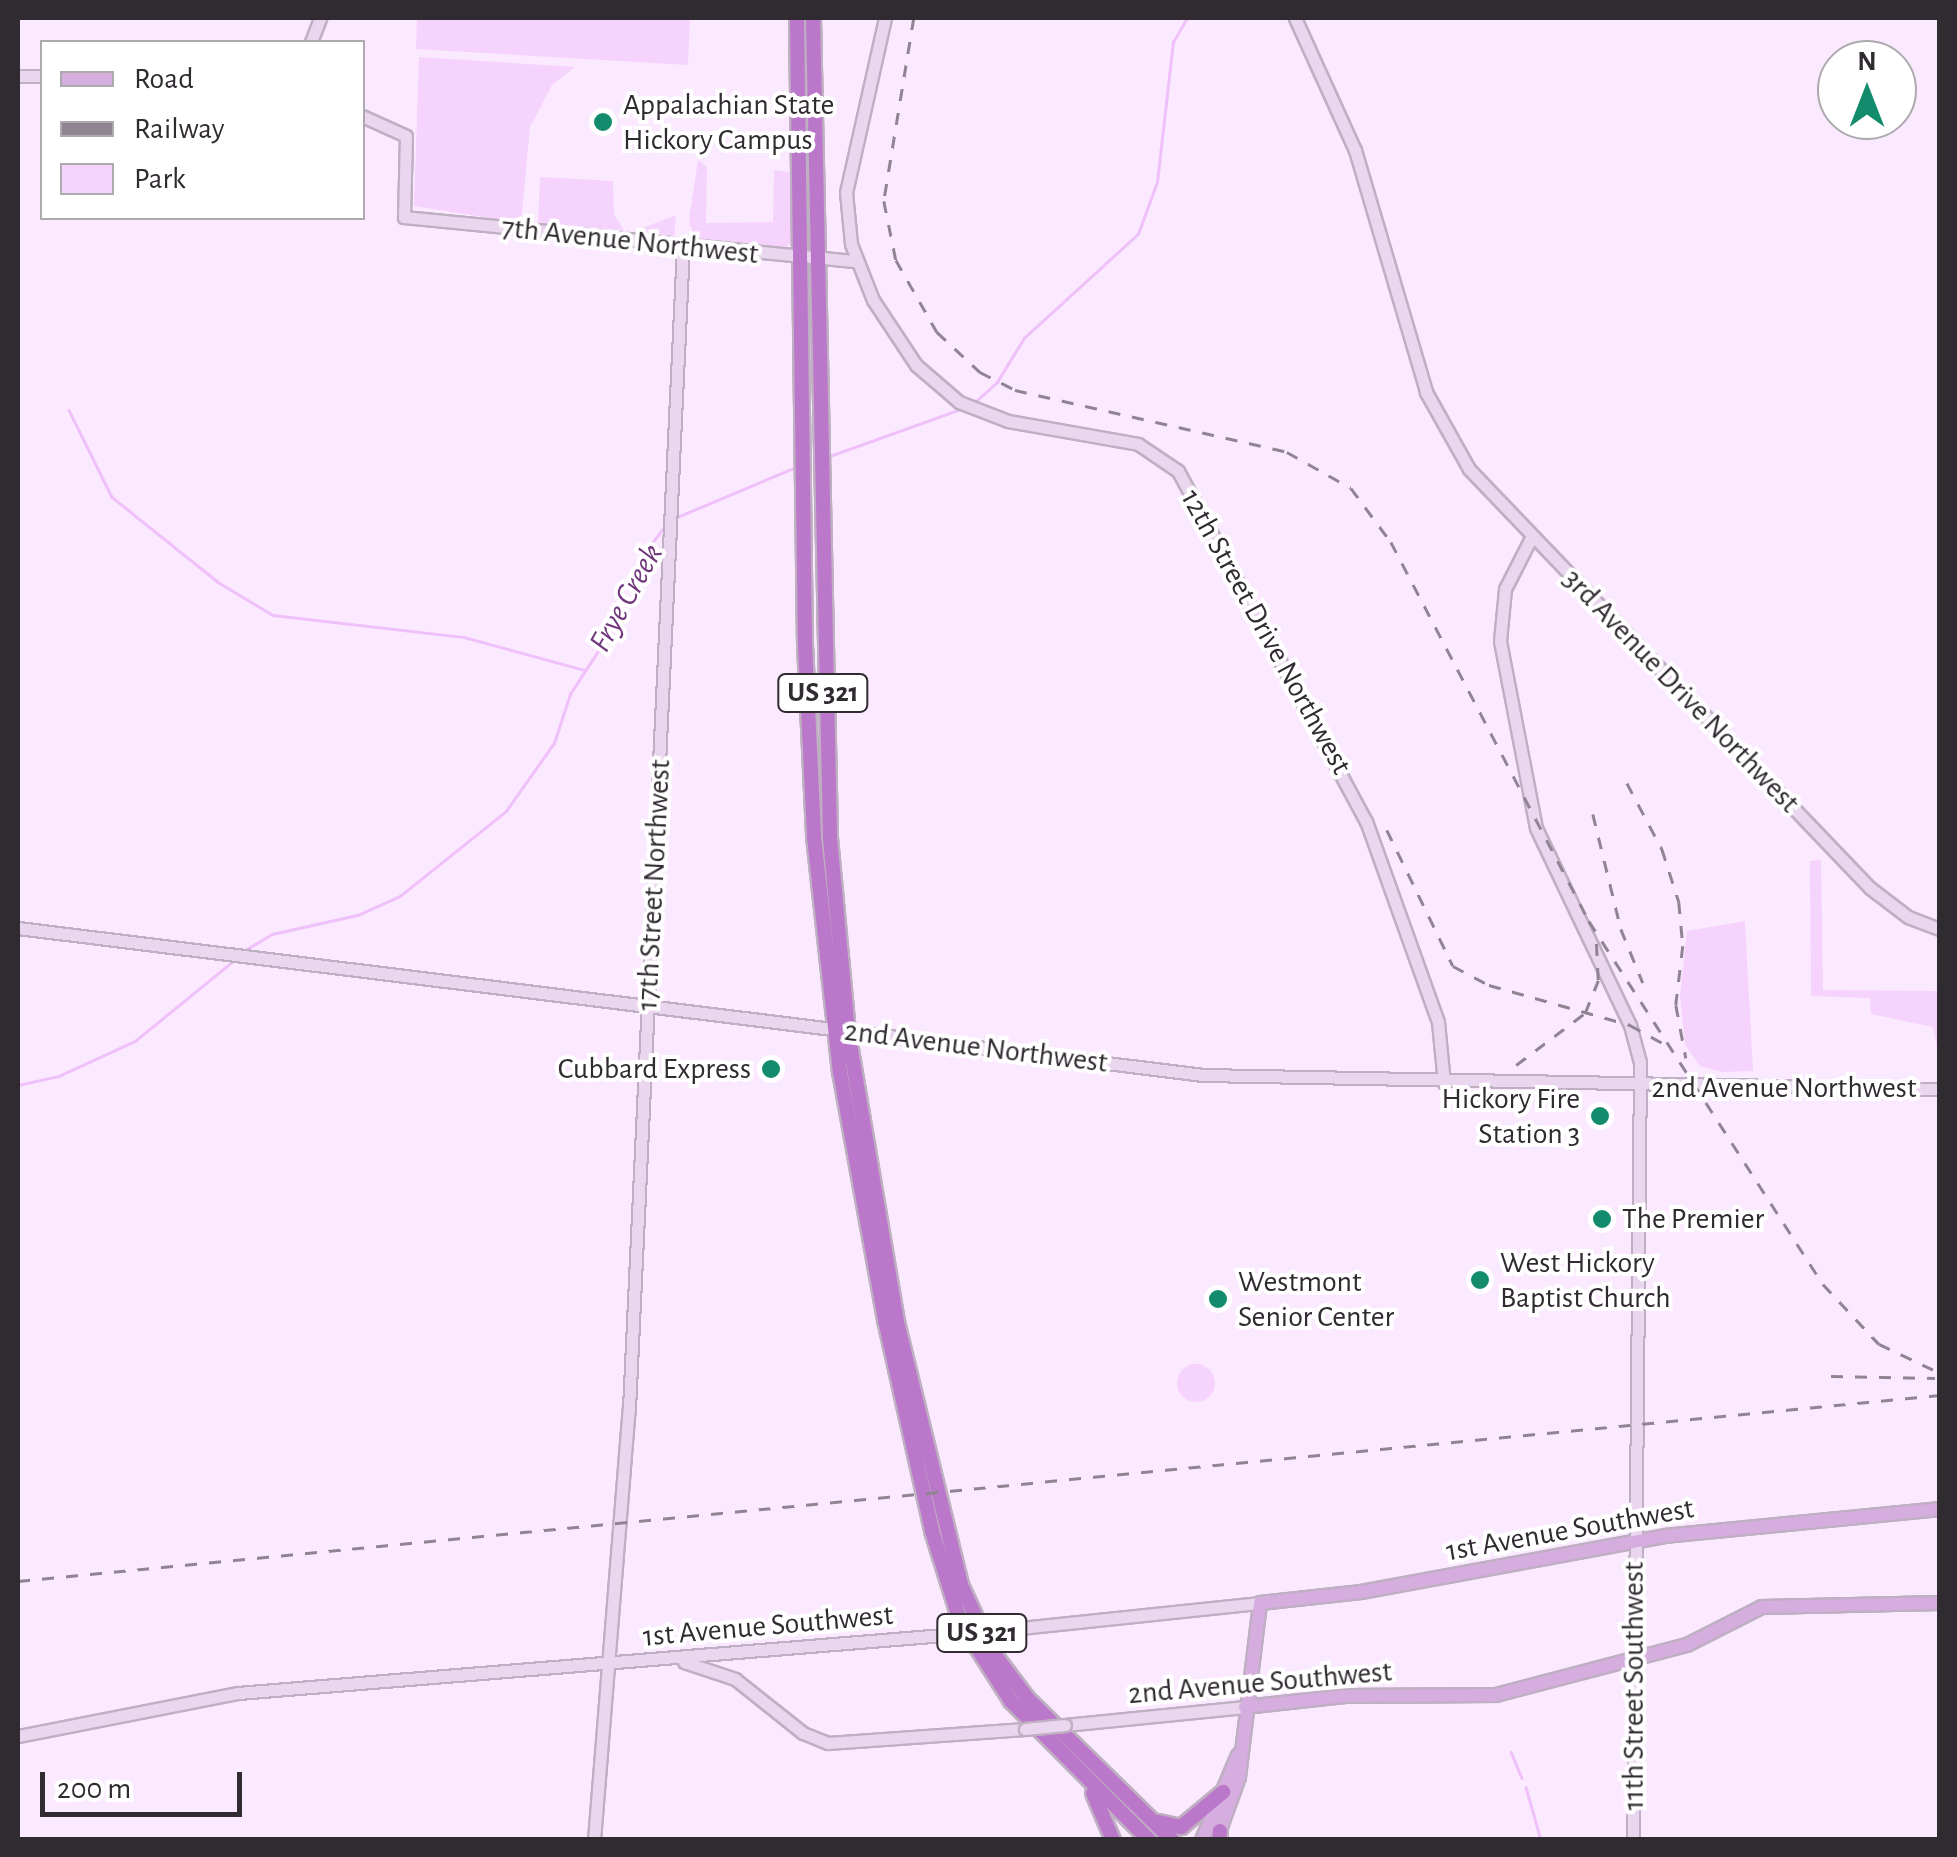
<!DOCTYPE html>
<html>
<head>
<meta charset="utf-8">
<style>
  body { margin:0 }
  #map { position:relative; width:1957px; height:1857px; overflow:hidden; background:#fbeaff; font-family:"Alegreya Sans",sans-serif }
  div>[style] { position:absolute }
  .green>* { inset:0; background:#f5d3fc }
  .round { border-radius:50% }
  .stream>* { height:2.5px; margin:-1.25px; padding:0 1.25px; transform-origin:1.25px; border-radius:1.25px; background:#f0c0fa }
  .roads { filter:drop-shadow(2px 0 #bfafc2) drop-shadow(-2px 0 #bfafc2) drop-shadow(0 2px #bfafc2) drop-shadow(0 -2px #bfafc2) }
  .secondary>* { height:11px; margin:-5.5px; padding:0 5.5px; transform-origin:5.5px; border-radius:5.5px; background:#ebd6ef }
  .primary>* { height:12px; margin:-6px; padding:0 6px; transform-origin:6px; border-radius:6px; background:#d6addf }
  .highway>* { height:14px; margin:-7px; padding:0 7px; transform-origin:7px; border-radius:7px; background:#bb77c9 }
  .rail>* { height:2.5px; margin-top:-1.25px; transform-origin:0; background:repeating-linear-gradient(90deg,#908492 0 12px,transparent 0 24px) }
  .bridges { filter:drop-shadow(2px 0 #bfafc2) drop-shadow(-2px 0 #bfafc2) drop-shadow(0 2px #bfafc2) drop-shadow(0 -2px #bfafc2) }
  .secondary-bridge>* { height:11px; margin:-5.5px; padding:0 5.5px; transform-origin:5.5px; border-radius:5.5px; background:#ebd6ef }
  .dots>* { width:28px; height:28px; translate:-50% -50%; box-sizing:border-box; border:5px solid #fff; border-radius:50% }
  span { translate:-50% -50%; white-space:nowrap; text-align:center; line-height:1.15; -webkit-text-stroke:8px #fff; paint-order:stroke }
  .shield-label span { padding:2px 8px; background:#fff; border:2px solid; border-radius:8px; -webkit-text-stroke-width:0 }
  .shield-label { font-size:28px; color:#302a31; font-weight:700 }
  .poi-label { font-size:30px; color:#302a31 }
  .left { translate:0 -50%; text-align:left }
  .right { translate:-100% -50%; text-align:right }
  .street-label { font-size:30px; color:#302a31 }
  .water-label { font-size:32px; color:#70377c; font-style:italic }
  .frame { position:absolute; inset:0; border:20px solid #302a31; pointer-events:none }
  .legend { position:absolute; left:40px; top:40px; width:325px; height:180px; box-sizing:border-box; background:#fff; border:2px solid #acaaad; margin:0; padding:12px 18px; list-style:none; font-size:30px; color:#302a31 }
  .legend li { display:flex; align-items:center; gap:20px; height:50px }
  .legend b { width:50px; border:2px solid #acaaad }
  .north { position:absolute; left:1817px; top:40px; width:100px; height:100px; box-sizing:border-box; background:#fff; border:2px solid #acaaad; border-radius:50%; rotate:0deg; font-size:28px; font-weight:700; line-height:40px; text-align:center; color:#302a31 }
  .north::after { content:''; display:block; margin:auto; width:35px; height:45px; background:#138c6e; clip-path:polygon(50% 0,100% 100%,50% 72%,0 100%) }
  .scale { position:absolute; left:40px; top:1772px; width:202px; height:45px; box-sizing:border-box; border:5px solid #302a31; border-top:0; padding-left:12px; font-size:30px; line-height:35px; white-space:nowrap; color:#302a31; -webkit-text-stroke:8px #fff; paint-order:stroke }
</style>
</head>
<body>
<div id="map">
  <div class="green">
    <div style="clip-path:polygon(417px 18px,690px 18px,688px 65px,416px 49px)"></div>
    <div style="clip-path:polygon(419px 57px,575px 67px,552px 85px,530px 127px,521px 223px,414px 206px)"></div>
    <div style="clip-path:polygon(698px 160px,707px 167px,706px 223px,773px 222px,774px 170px,793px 173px,793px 241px,784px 249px,694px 240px,689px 219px)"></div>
    <div style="clip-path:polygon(540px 177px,613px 181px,614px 215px,624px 230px,617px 235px,538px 226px)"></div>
    <div style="clip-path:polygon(676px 215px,674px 238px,635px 231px)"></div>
    <div style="clip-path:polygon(1821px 860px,1823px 990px,1939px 991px,1939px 1059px,1933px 1027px,1871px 1014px,1870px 998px,1811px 996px,1810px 861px)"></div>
    <div style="clip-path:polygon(1745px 921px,1753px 1071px,1723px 1072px,1700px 1066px,1685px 1045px,1680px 995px,1687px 931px)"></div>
    <div class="round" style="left:1177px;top:1364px;width:38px;height:38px"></div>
  </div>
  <div class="stream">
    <div style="left:975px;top:402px;width:30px;rotate:-42deg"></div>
    <div style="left:997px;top:382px;width:52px;rotate:-58.5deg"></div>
    <div style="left:1024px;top:338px;width:154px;rotate:-42.4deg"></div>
    <div style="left:1138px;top:234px;width:55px;rotate:-69.9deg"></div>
    <div style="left:1157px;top:182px;width:141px;rotate:-83.5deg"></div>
    <div style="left:1173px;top:42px;width:28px;rotate:-60deg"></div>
    <div style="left:69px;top:410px;width:97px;rotate:63.7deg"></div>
    <div style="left:112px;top:497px;width:136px;rotate:38.7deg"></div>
    <div style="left:218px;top:582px;width:64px;rotate:31deg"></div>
    <div style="left:273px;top:615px;width:192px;rotate:6.6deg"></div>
    <div style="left:464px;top:637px;width:125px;rotate:15.3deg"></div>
    <div style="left:827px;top:457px;width:145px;rotate:-19.7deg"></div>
    <div style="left:675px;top:518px;width:131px;rotate:-22.9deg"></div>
    <div style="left:242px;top:952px;width:35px;rotate:-31deg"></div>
    <div style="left:272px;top:934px;width:88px;rotate:-12.5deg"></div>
    <div style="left:358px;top:915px;width:46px;rotate:-24.3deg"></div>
    <div style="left:400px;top:896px;width:136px;rotate:-38.7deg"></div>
    <div style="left:506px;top:811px;width:83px;rotate:-54.8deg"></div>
    <div style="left:554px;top:743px;width:52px;rotate:-71.9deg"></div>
    <div style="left:570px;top:694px;width:130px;rotate:-56.9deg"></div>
    <div style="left:641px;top:585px;width:43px;rotate:-75.3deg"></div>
    <div style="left:652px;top:543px;width:21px;rotate:-53deg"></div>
    <div style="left:18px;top:1085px;width:42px;rotate:-12.4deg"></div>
    <div style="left:59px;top:1076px;width:84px;rotate:-24.7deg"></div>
    <div style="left:135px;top:1041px;width:127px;rotate:-39.2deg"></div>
    <div style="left:1511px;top:1752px;width:28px;rotate:67deg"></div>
    <div style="left:1526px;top:1787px;width:55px;rotate:74.2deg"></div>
  </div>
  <div class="roads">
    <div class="secondary">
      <div style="left:885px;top:18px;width:178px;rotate:102.6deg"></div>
      <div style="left:846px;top:192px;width:52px;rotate:84.5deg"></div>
      <div style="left:851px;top:244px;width:60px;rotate:68.6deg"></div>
      <div style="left:873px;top:300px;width:78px;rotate:56.5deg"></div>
      <div style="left:916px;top:365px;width:57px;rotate:40.7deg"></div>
      <div style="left:959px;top:402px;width:53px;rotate:21.2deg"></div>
      <div style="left:1008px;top:421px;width:132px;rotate:10deg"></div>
      <div style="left:1138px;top:444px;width:48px;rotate:34deg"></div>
      <div style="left:1178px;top:471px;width:397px;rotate:61.8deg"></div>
      <div style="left:1366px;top:821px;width:214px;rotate:70.3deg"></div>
      <div style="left:1438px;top:1022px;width:61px;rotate:84.4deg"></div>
      <div style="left:1295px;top:18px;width:145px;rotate:65.6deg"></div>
      <div style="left:1355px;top:150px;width:252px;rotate:73.6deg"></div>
      <div style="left:1426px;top:392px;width:88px;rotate:60.8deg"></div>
      <div style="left:1469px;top:469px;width:580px;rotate:46.26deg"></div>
      <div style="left:1870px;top:888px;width:48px;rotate:37.3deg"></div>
      <div style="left:1908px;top:917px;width:34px;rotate:21deg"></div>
      <div style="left:311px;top:42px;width:26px;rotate:-69deg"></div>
      <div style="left:18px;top:76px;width:24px"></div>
      <div style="left:362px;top:116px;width:48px;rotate:24.4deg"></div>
      <div style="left:406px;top:136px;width:81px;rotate:91.4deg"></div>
      <div style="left:404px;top:217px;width:454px;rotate:5.6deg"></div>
      <div style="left:1532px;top:536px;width:59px;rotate:117deg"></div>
      <div style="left:1505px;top:589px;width:52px;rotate:95.5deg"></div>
      <div style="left:1500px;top:641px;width:190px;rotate:79.1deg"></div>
      <div style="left:1536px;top:828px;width:218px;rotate:64.5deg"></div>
      <div style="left:1630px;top:1025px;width:38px;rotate:75deg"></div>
      <div style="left:1640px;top:1062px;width:778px;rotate:90.52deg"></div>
      <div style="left:18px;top:928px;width:1194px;rotate:7.07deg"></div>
      <div style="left:1203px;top:1075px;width:737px;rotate:1.09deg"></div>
      <div style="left:1002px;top:1630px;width:259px;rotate:-6deg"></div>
      <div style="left:684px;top:1662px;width:54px;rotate:18.4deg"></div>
      <div style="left:735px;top:1679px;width:87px;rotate:38.5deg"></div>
      <div style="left:803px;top:1733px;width:27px;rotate:22deg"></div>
      <div style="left:828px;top:1743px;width:197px;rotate:-4.1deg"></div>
      <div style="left:1065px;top:1725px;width:181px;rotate:-5.7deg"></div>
      <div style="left:18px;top:1736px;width:224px;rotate:-11.1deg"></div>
      <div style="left:238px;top:1693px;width:707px;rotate:-4.7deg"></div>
      <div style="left:594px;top:1840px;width:432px;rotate:-85.4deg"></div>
      <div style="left:629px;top:1409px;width:1163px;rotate:-87.34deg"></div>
    </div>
    <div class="primary">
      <div style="left:1245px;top:1707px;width:101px;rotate:-6.3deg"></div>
      <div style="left:1345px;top:1696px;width:151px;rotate:-0.4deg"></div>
      <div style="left:1496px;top:1695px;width:197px;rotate:-14.7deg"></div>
      <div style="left:1687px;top:1645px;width:84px;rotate:-26.9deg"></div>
      <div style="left:1762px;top:1607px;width:178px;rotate:-1.3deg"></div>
      <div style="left:1217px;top:1838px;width:65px;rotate:-70.2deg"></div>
      <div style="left:1239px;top:1777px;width:175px;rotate:-83.1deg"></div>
      <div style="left:1260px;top:1603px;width:102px;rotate:-6.2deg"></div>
      <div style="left:1361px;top:1592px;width:309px;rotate:-10.4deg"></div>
      <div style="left:1665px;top:1536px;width:276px;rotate:-5.6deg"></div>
      <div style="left:1202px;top:1840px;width:92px;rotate:-67deg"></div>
    </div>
    <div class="highway">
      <div style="left:797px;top:18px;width:626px;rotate:89.27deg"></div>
      <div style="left:805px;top:644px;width:193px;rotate:87.3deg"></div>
      <div style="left:814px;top:837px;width:236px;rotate:83.7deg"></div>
      <div style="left:840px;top:1072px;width:252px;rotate:79.7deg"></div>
      <div style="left:885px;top:1320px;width:216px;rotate:77.4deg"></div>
      <div style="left:932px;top:1531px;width:94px;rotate:72.7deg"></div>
      <div style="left:960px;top:1621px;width:95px;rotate:57.5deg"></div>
      <div style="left:1011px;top:1701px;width:196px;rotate:45.2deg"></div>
      <div style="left:813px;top:18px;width:820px;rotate:88.81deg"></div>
      <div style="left:830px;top:838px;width:195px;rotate:84.7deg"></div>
      <div style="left:848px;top:1032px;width:294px;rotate:80.4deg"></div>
      <div style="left:897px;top:1322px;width:271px;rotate:76.3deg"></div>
      <div style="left:961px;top:1585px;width:72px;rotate:65.2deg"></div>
      <div style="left:991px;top:1650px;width:61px;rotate:52.9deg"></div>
      <div style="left:1028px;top:1699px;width:202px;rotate:44.4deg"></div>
      <div style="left:1093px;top:1793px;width:51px;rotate:66.9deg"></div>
      <div style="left:1159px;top:1822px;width:23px;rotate:13deg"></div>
      <div style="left:1181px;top:1827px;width:55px;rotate:-39.8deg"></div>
      <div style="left:1219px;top:1840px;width:9px;rotate:-84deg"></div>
    </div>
  </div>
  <div class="rail">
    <div style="left:914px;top:18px;width:185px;rotate:99.3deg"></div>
    <div style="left:884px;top:201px;width:60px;rotate:78.5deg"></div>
    <div style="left:896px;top:260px;width:83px;rotate:60.3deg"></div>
    <div style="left:937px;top:332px;width:59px;rotate:42.9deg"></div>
    <div style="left:980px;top:372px;width:39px;rotate:27deg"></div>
    <div style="left:1015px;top:390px;width:279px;rotate:12.8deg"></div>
    <div style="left:1287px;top:452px;width:73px;rotate:29.4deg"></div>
    <div style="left:1351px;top:488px;width:67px;rotate:53.5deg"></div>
    <div style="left:1391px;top:542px;width:428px;rotate:62.4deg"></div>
    <div style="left:1589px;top:921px;width:432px;rotate:57.2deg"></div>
    <div style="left:1823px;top:1284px;width:82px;rotate:47deg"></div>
    <div style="left:1879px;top:1344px;width:68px;rotate:25.4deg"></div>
    <div style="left:1627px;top:783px;width:75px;rotate:62.1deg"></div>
    <div style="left:1662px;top:849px;width:56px;rotate:72.2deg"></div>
    <div style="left:1679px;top:902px;width:44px;rotate:84.8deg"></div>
    <div style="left:1683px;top:946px;width:59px;rotate:96.8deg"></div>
    <div style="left:1676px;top:1005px;width:54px;rotate:79.3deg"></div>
    <div style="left:1593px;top:814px;width:118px;rotate:76.3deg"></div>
    <div style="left:1621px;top:929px;width:58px;rotate:67.8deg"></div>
    <div style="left:1387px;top:830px;width:151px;rotate:64.1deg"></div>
    <div style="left:1453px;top:966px;width:41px;rotate:27.8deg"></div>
    <div style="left:1489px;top:985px;width:147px;rotate:15.8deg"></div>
    <div style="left:1630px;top:1025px;width:41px;rotate:29.1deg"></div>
    <div style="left:1516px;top:1065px;width:86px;rotate:-37deg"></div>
    <div style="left:1585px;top:1013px;width:35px;rotate:-68deg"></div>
    <div style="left:1598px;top:980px;width:40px;rotate:-92.9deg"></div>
    <div style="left:1831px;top:1376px;width:104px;rotate:1.1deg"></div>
    <div style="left:18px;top:1581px;width:1931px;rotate:-5.53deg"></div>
  </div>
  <div class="bridges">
    <div class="secondary-bridge">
      <div style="left:943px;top:1635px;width:59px;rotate:-4.8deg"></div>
      <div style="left:1025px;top:1729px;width:40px;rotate:-5.7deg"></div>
    </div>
  </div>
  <div class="dots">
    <div style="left:603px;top:122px;background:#138c6e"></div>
    <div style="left:771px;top:1069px;background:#138c6e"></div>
    <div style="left:1600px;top:1116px;background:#138c6e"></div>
    <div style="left:1602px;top:1219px;background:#138c6e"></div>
    <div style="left:1480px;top:1280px;background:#138c6e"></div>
    <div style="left:1218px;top:1299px;background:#138c6e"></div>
  </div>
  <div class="shield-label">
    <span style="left:823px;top:693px">US 321</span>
    <span style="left:982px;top:1633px">US 321</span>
  </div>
  <div class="poi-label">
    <span class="left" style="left:623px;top:122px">Appalachian State<br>Hickory Campus</span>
    <span class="right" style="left:751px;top:1069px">Cubbard Express</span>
    <span class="right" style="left:1580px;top:1116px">Hickory Fire<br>Station 3</span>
    <span class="left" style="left:1622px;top:1219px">The Premier</span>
    <span class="left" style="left:1500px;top:1280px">West Hickory<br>Baptist Church</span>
    <span class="left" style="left:1238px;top:1299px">Westmont<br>Senior Center</span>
  </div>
  <div class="street-label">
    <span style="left:630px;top:241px;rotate:6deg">7th Avenue Northwest</span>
    <span style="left:1266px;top:632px;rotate:61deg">12th Street Drive Northwest</span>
    <span style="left:1681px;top:691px;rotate:46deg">3rd Avenue Drive Northwest</span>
    <span style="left:654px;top:885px;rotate:-87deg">17th Street Northwest</span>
    <span style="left:976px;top:1047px;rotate:7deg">2nd Avenue Northwest</span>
    <span style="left:1784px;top:1088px">2nd Avenue Northwest</span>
    <span style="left:1570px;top:1530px;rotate:-10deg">1st Avenue Southwest</span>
    <span style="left:768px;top:1626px;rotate:-5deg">1st Avenue Southwest</span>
    <span style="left:1260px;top:1683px;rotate:-5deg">2nd Avenue Southwest</span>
    <span style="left:1634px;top:1686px;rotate:-90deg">11th Street Southwest</span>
  </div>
  <div class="water-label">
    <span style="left:626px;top:598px;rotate:-61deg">Frye Creek</span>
  </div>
  <div class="frame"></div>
  <ul class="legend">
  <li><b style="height:12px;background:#d6addf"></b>Road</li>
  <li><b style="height:12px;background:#908492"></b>Railway</li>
  <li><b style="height:28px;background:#f5d3fc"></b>Park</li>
  </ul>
  <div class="north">N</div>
  <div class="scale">200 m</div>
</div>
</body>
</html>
